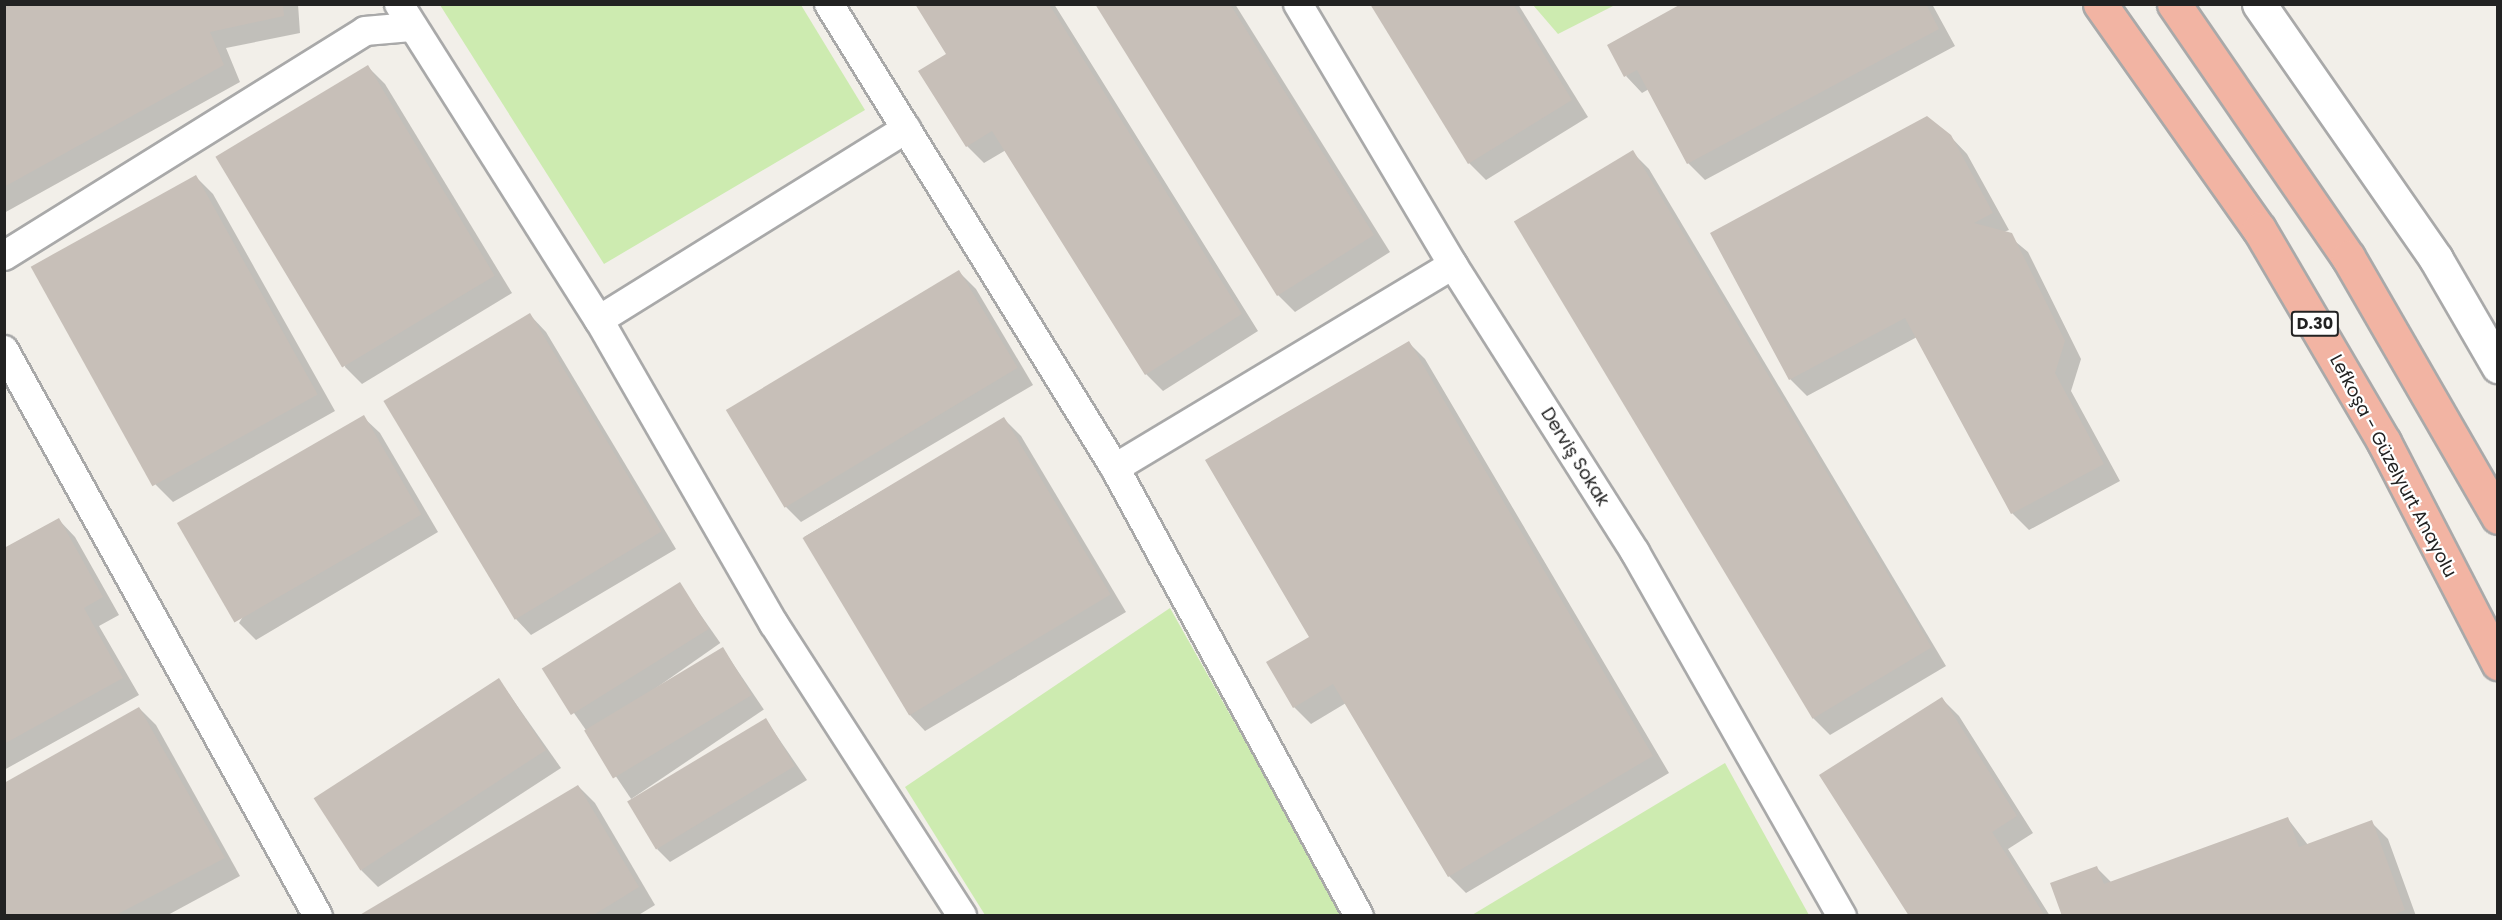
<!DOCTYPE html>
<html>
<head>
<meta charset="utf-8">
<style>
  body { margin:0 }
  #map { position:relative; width:2502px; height:920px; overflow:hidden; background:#f2efe9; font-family:Poppins,sans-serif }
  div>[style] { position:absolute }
  .grass>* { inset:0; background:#cdebb0 }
  .shadow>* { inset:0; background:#0003; transform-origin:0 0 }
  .building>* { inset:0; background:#c7bfb8; transform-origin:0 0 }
  .roads { filter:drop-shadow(2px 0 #a9a9a9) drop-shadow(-2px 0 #a9a9a9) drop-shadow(0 2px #a9a9a9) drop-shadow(0 -2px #a9a9a9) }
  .minor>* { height:28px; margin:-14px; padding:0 14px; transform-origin:14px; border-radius:14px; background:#fff }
  .tertiary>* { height:33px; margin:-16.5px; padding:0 16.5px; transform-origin:16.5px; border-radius:16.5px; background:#fff }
  .trunk>* { height:33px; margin:-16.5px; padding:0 16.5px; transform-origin:16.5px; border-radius:16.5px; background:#f2b4a3 }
  span { translate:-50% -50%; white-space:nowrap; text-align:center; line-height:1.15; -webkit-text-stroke:4.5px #fff; paint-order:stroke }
  .shield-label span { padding:2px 4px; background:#fff; border:2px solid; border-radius:4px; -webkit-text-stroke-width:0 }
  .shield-label { font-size:16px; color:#222; font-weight:700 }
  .street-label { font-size:18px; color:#222 }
  .frame { position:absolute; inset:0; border:6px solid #222; pointer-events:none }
</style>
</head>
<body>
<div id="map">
  <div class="grass">
    <div style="clip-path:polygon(440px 5px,801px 5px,865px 110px,604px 264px)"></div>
    <div style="clip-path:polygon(1533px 5px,1615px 5px,1558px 34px)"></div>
    <div style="clip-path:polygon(1170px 608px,1343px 915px,985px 915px,905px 787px)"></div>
    <div style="clip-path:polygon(1725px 763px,1809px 915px,1472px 915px)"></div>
  </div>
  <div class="shadow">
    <div style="clip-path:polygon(4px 4px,298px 4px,300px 33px,226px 48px,240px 82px,4px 213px)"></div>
    <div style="clip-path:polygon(917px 4px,1054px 4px,1258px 331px,1163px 391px,1146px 374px,1006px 150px,984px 163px,967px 146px,920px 72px,948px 55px)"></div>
    <div style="clip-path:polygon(1096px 4px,1235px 4px,1390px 252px,1295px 312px,1278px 295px)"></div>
    <div style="clip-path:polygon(1371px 4px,1518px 4px,1588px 117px,1486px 180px,1469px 163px)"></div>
    <div style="clip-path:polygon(1684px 4px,1932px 4px,1955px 46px,1705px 180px,1688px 163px,1649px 89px,1642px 93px,1626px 76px)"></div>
    <div style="clip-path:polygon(368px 67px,385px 84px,512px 293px,362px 384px,345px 367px)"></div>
    <div style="clip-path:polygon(1950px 136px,1967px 154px,2009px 230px,2004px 232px,2028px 252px,2081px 359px,2071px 391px,2120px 481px,2029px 530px,2012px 513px,1917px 337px,1807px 396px,1790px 379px)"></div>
    <div style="clip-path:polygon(1632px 152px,1649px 169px,1946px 666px,1830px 735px,1813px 718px,1516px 221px)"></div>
    <div style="clip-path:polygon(196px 177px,213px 194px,335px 411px,173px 502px,156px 485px,34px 269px)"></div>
    <div style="clip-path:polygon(959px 272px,976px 289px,1033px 385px,801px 522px,784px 505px)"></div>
    <div style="clip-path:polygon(530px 315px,546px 332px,676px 549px,531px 635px,515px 618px)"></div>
    <div style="clip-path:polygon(1409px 343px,1425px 359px,1669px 773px,1466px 893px,1449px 876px,1346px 703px,1311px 724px,1294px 707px,1311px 638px)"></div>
    <div style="clip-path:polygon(363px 417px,380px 433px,438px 532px,256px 640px,239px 623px)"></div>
    <div style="clip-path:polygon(1004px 419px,1021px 436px,1126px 612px,925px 731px,909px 714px,804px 537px)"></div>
    <div style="clip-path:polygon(59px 520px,75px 537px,119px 615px,99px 626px,139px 695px,4px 770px,4px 550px)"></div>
    <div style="left:679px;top:584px;width:72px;height:160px;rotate:55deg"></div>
    <div style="left:723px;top:649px;width:73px;height:160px;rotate:56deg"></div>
    <div style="clip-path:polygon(499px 680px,561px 768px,378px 887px,361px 870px)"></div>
    <div style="clip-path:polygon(1942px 699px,1959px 716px,2033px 833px,2008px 849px,2050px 916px,1910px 916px)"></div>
    <div style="clip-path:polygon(139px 708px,156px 725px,240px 876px,166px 916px,4px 916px)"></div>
    <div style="clip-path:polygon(766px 720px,807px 780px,670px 862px,657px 849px)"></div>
    <div style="clip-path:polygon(578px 786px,595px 803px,655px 905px,637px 916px,361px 916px)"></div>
    <div style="clip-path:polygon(2288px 819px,2308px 845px,2371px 822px,2388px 839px,2416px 916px,2064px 916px,2097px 868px,2112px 883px)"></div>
  </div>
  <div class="building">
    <div style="clip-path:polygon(4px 4px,283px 4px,284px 16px,210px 32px,224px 65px,4px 187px)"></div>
    <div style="clip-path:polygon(915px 4px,1049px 4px,1242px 314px,1145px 375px,992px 131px,966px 147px,918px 71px,946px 54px)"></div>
    <div style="clip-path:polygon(1095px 4px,1230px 4px,1374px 235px,1277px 296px)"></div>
    <div style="clip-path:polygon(1370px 4px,1513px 4px,1572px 100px,1468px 164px)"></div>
    <div style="clip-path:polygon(1681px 4px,1926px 4px,1939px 29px,1687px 164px,1637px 70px,1624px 77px,1607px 45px)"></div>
    <div style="left:368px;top:65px;width:246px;height:178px;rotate:59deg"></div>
    <div style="clip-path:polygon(1927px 116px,1951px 135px,1993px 213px,1974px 223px,2012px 233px,2065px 341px,2055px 373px,2104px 464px,2011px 514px,1905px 318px,1789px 380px,1710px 233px)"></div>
    <div style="left:1633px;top:150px;width:580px;height:139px;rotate:59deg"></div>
    <div style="left:196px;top:175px;width:251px;height:189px;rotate:61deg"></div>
    <div style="left:959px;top:270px;width:114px;height:272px;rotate:59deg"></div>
    <div style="left:530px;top:313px;width:255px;height:171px;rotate:59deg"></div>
    <div style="clip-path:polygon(1409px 341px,1653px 756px,1448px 877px,1333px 684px,1293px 708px,1266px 662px,1309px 637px,1205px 460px)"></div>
    <div style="left:364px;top:415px;width:115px;height:216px;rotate:60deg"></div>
    <div style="left:1004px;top:417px;width:207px;height:235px;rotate:59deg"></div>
    <div style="clip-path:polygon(59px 518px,103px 597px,84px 608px,123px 678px,4px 744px,4px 548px)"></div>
    <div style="left:680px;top:582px;width:55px;height:163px;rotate:58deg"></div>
    <div style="left:723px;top:647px;width:56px;height:162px;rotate:59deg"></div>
    <div style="left:499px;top:678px;width:86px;height:221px;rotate:57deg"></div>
    <div style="clip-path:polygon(1942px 697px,2017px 816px,1992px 832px,2045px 916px,1909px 916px,1819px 775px)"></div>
    <div style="clip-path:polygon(139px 707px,225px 858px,114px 916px,4px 916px,4px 783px)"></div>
    <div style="left:766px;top:718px;width:56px;height:162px;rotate:59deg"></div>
    <div style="clip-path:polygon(578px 785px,639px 887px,592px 916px,358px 916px)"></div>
    <div style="clip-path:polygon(2288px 817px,2299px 847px,2372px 820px,2405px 910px,2391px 916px,2062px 916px,2050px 883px,2097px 866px,2104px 884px)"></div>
  </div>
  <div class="roads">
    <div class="minor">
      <div style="left:399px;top:4px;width:374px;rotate:57.7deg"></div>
      <div style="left:599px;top:320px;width:351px;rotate:60.1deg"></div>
      <div style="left:774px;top:624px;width:347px;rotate:57.2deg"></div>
      <div style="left:829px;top:4px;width:545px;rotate:58.35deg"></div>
      <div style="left:1115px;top:468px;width:510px;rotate:61.43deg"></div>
      <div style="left:1298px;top:4px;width:304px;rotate:59.3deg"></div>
      <div style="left:1453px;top:265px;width:340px;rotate:57.6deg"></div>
      <div style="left:1635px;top:552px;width:419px;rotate:60.4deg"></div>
      <div style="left:4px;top:256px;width:425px;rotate:-31.9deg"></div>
      <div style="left:365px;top:31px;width:46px;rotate:-5deg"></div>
      <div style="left:599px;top:320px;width:362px;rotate:-31.9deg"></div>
      <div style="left:4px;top:350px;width:647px;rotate:60.98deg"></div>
      <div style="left:1115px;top:468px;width:394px;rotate:-31deg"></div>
    </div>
    <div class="tertiary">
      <div style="left:2259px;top:4px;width:310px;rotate:55.2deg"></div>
      <div style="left:2436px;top:259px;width:124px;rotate:59.9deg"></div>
    </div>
    <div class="trunk">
      <div style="left:2100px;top:4px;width:276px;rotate:54.8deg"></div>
      <div style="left:2259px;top:229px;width:247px;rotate:59.6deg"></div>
      <div style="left:2384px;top:442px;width:249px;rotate:62.7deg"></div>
      <div style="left:2174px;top:4px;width:307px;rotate:55.5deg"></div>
      <div style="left:2348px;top:257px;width:300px;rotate:60deg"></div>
    </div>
  </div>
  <div class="shield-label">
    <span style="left:2315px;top:324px">D.30</span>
  </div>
  <div class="street-label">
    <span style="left:1575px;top:457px;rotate:58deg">Derviş Sokak</span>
    <span style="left:2393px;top:466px;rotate:62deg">Lefkoşa - Güzelyurt Anayolu</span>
  </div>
  <div class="frame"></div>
</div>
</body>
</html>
